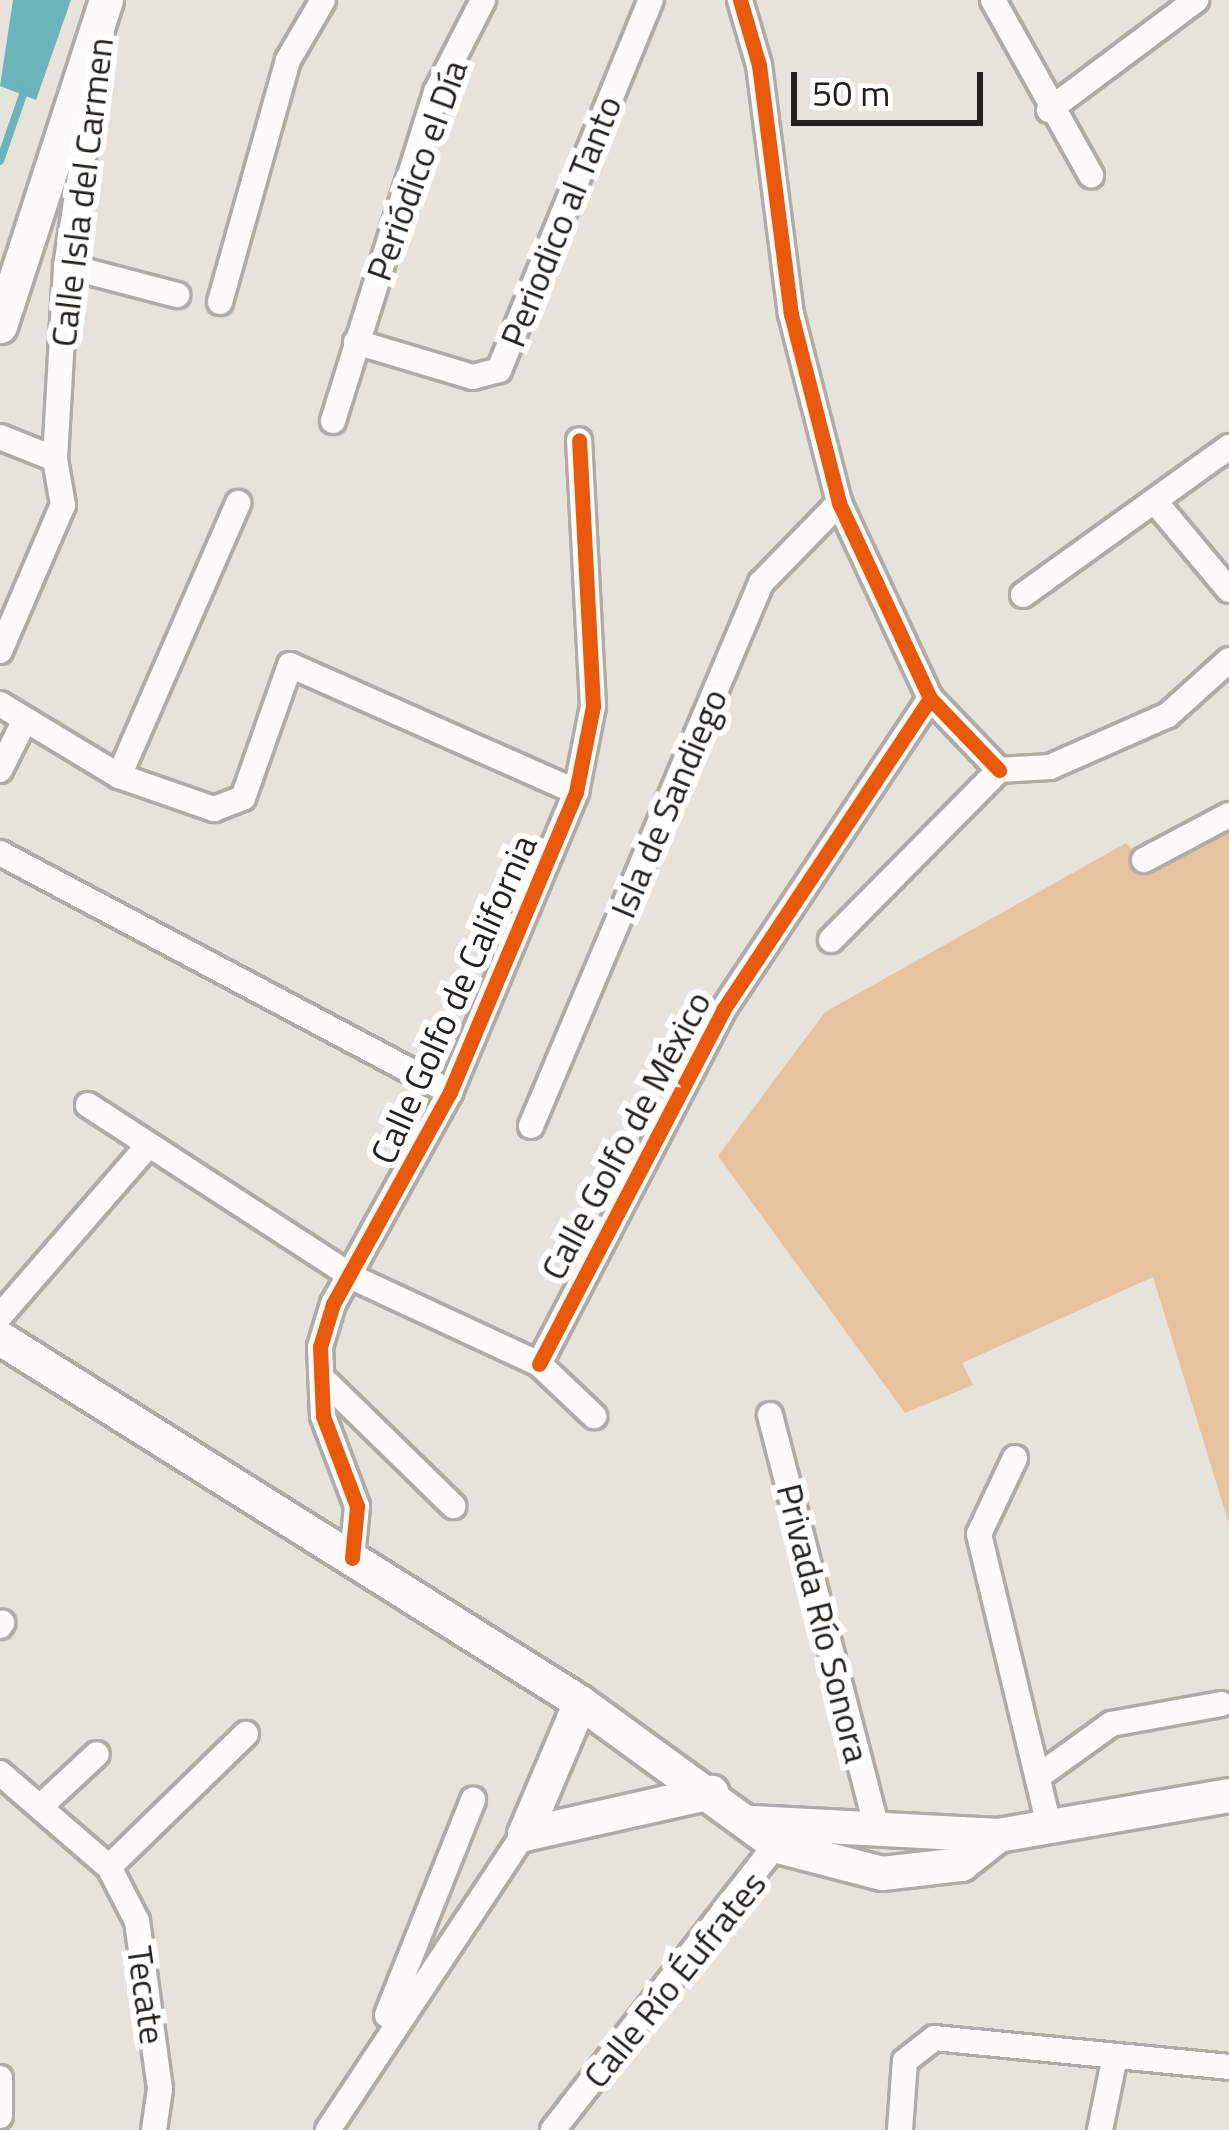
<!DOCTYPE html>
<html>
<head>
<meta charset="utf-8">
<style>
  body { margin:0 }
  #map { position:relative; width:1229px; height:2130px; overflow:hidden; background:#e8e2dd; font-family:"Titillium Web",sans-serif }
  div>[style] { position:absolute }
  .green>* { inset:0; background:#e6c39e }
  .water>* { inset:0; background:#6bb4b9 }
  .stream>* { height:8px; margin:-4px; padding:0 4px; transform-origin:4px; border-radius:4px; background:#6bb4b9 }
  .roads { filter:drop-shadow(3px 0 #afaca8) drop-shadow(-3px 0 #afaca8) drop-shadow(0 3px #afaca8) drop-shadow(0 -3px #afaca8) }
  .minor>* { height:24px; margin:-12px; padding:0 12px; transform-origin:12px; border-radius:12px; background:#fcfbfa }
  .major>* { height:33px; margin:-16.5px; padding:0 16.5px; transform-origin:16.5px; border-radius:16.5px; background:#fcfbfa }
  .cycleway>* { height:15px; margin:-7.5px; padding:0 7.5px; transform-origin:7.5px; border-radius:7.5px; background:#e8590c }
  span { translate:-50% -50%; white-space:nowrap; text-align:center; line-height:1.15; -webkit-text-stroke:12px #fff; paint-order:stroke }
  .street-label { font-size:36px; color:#24201c }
  .scale { position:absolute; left:791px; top:72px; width:192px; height:54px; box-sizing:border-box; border:6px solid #24201c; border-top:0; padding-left:15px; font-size:36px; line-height:42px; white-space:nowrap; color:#24201c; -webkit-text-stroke:9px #fff; paint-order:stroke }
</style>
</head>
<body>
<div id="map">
  <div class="green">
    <div style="clip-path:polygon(1229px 815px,1229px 1524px,1153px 1277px,962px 1363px,973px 1385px,905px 1413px,718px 1156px,825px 1012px,1126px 843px,1145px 860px)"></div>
  </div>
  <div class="water">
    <div style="clip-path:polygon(13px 0,71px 0,36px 100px,0 86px)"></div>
  </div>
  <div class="stream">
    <div style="left:0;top:161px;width:76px;rotate:-70.9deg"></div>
  </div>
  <div class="roads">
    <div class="minor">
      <div style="left:740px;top:0;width:68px;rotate:73.7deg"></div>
      <div style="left:759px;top:65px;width:251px;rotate:82.7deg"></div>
      <div style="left:791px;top:314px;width:195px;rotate:75.7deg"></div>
      <div style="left:839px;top:503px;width:215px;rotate:65deg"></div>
      <div style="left:930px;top:698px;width:100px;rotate:46.2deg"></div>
      <div style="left:993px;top:0;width:201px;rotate:60.8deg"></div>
      <div style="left:1049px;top:110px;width:184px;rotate:-36.8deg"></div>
      <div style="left:66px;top:266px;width:115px;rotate:14.6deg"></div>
      <div style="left:220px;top:302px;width:251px;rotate:-74.3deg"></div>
      <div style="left:288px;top:60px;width:69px;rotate:-59.7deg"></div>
      <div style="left:356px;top:342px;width:122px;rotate:16.7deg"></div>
      <div style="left:473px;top:377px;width:27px;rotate:-15deg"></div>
      <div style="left:499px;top:370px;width:400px;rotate:-67.7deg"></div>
      <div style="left:333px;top:421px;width:345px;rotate:-72.6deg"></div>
      <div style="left:436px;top:92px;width:103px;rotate:-62.9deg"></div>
      <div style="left:0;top:437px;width:59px;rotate:21.8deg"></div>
      <div style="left:1157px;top:504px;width:112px;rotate:50.1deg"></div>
      <div style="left:1023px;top:595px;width:254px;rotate:-35.7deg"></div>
      <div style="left:0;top:651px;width:159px;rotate:-66.7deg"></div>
      <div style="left:63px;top:505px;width:47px;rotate:-99.9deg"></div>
      <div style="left:55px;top:459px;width:193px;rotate:-86.7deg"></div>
      <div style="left:66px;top:266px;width:233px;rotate:-81.1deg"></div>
      <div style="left:0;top:704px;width:139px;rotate:31.2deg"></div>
      <div style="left:119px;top:776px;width:101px;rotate:19.2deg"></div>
      <div style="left:214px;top:809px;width:31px;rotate:-21deg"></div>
      <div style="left:243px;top:798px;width:141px;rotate:-70.5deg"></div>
      <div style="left:290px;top:665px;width:313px;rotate:23.9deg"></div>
      <div style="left:0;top:770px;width:54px;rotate:-63.4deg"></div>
      <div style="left:999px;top:770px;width:51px;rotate:-3.4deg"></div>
      <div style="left:1050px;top:767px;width:129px;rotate:-23.8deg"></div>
      <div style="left:1168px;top:715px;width:82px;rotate:-42deg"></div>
      <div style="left:119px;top:776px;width:298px;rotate:-66.4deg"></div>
      <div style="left:0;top:853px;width:510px;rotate:27.97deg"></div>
      <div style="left:1144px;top:860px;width:96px;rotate:-27.9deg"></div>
      <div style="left:831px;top:940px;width:239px;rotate:-45.3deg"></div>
      <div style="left:88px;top:1105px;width:320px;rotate:33deg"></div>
      <div style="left:356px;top:1279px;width:202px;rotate:24.9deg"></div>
      <div style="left:539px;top:1364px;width:76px;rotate:43.4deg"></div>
      <div style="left:531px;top:1126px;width:590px;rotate:-67.04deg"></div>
      <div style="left:761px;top:583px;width:112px;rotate:-45.7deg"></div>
      <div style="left:0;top:1316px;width:223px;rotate:-49deg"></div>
      <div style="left:539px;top:1364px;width:399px;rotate:-62.5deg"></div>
      <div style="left:723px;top:1010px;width:374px;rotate:-56.4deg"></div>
      <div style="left:321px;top:1377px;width:185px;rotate:44.3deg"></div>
      <div style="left:770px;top:1415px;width:431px;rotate:75.5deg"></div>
      <div style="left:1015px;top:1458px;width:84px;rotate:115.3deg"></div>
      <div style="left:979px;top:1534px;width:300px;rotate:76.5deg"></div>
      <div style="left:352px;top:1558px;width:52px;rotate:-84.5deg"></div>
      <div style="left:357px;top:1506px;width:96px;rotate:-110.7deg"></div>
      <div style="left:323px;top:1416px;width:69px;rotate:-92.5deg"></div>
      <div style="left:320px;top:1347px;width:45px;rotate:-73.2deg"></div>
      <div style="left:333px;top:1304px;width:242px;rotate:-61.1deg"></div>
      <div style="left:450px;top:1092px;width:325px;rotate:-67.2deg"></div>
      <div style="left:576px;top:792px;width:88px;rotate:-78.8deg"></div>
      <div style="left:593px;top:706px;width:266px;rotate:-93deg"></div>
      <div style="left:0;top:1626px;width:4px;rotate:-56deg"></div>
      <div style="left:0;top:1773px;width:144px;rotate:40.8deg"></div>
      <div style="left:109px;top:1867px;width:61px;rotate:62.6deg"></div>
      <div style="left:137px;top:1921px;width:170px;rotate:82.2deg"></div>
      <div style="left:160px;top:2089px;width:41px;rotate:98.3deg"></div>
      <div style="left:1039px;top:1776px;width:89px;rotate:-35.8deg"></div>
      <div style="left:1111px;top:1724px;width:112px;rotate:-10.3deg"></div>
      <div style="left:41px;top:1806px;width:76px;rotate:-42.9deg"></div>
      <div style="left:109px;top:1867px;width:191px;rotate:-44.2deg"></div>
      <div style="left:387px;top:2015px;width:232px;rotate:-68.2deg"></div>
      <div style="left:0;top:2078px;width:38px;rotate:90deg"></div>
      <div style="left:328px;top:2130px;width:355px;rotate:-56.5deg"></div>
      <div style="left:553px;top:2130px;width:378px;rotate:-52deg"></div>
      <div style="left:900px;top:2130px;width:69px;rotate:-85.9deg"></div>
      <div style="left:905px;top:2061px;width:37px;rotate:-38deg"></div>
      <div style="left:934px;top:2038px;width:296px;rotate:5.6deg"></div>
      <div style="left:1100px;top:2130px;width:70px;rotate:-78.5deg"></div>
    </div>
    <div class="major">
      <div style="left:0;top:326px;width:343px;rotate:-72deg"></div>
      <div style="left:0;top:1338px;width:685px;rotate:32.11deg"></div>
      <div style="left:580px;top:1702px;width:245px;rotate:36deg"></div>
      <div style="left:778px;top:1846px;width:107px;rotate:14.6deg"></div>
      <div style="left:882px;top:1873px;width:80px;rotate:-6.5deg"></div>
      <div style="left:961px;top:1864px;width:47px;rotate:-38.1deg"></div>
      <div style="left:751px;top:1822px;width:247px;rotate:3deg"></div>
      <div style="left:998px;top:1835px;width:234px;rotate:-9.8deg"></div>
      <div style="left:524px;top:1834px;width:192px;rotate:-12.7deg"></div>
      <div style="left:524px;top:1834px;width:143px;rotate:-67deg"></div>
    </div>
  </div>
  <div class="cycleway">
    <div style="left:740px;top:0;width:68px;rotate:73.7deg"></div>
    <div style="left:759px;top:65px;width:251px;rotate:82.7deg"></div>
    <div style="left:791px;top:314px;width:195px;rotate:75.7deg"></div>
    <div style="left:839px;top:503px;width:215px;rotate:65deg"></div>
    <div style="left:930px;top:698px;width:100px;rotate:46.2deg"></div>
    <div style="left:539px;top:1364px;width:399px;rotate:-62.5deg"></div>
    <div style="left:723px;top:1010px;width:374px;rotate:-56.4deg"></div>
    <div style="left:352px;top:1558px;width:52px;rotate:-84.5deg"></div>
    <div style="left:357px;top:1506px;width:96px;rotate:-110.7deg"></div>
    <div style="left:323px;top:1416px;width:69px;rotate:-92.5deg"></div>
    <div style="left:320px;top:1347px;width:45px;rotate:-73.2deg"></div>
    <div style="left:333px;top:1304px;width:242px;rotate:-61.1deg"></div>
    <div style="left:450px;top:1092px;width:325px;rotate:-67.2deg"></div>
    <div style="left:576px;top:792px;width:88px;rotate:-78.8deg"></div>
    <div style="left:593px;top:706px;width:266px;rotate:-93deg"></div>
  </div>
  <div class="street-label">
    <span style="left:416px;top:170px;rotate:-70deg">Periódico el Día</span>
    <span style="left:81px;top:192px;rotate:-83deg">Calle Isla del Carmen</span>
    <span style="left:560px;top:221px;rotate:-68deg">Periodico al Tanto</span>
    <span style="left:668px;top:803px;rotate:-67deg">Isla de Sandiego</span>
    <span style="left:453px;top:999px;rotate:-66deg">Calle Golfo de California</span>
    <span style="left:625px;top:1135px;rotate:-62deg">Calle Golfo de México</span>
    <span style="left:824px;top:1623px;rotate:76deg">Privada Río Sonora</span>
    <span style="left:674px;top:1979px;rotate:-51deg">Calle Río Éufrates</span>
    <span style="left:147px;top:1995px;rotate:82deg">Tecate</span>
  </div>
  <div class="scale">50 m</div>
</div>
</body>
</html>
